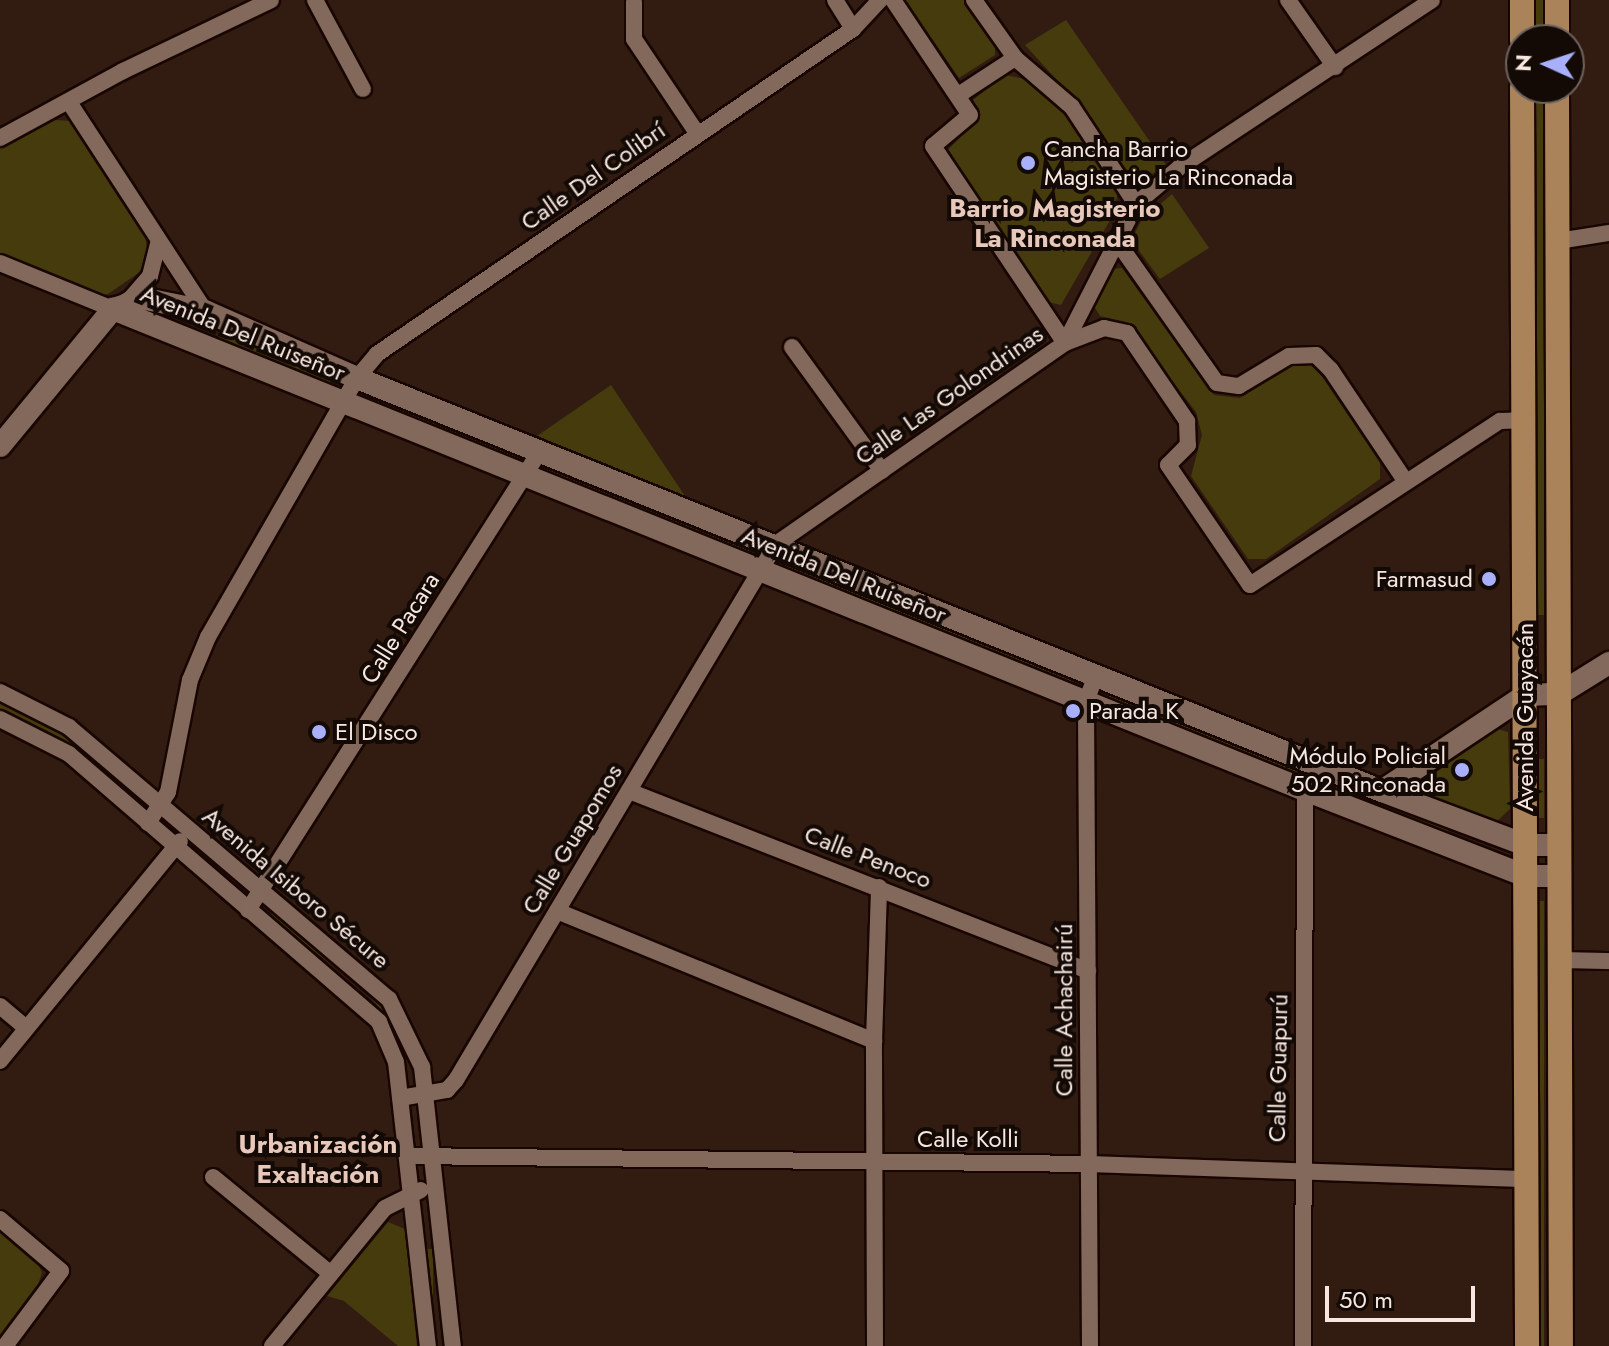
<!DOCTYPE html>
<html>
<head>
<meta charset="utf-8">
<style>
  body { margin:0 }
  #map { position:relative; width:1609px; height:1346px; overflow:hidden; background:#321c11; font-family:Jost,sans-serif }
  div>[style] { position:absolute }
  .green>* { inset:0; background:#463b0d; transform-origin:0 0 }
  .roads { filter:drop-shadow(2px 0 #190601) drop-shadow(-2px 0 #190601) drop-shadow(0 2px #190601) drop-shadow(0 -2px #190601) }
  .street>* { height:16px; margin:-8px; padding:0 8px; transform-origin:8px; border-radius:8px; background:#83685c }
  .secondary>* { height:22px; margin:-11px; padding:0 11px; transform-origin:11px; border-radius:11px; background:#83685c }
  .primary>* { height:24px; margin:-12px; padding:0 12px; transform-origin:12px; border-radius:12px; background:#ab835a }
  .dots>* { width:22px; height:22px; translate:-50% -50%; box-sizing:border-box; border:4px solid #130905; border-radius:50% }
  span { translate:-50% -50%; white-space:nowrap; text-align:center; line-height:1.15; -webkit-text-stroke:8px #130905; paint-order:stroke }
  .poi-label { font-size:24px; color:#f7e7e0 }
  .left { translate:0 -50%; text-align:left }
  .right { translate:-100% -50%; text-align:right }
  .street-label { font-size:24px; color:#f7e7e0 }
  .neighbourhood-label { font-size:26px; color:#e7c8ba; font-weight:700 }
  .north { position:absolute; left:1505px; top:24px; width:80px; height:80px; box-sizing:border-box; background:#130905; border:2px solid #6e625d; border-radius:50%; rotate:273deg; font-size:22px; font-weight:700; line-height:32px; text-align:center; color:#f7e7e0 }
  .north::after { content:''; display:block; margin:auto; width:28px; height:36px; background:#a8b0fc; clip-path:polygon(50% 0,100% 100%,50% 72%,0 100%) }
  .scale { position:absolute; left:1325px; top:1286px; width:150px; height:36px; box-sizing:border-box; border:4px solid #f7e7e0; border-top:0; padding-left:10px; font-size:24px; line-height:28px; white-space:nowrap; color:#f7e7e0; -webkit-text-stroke:6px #130905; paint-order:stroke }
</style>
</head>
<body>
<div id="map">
  <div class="green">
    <div style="clip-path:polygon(905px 0,965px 0,995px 45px,995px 55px,959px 78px)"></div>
    <div style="left:1536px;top:0;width:8px;height:40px"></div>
    <div style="clip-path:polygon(1066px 20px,1166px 165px,1149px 176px,1130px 175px,1080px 105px,1025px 45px)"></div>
    <div style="clip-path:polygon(1005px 75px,1030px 80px,1059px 106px,1118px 191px,1113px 215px,1061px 305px,1048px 302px,948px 150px,981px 115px,973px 100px)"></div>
    <div style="left:1536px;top:88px;width:8px;height:527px"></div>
    <div style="clip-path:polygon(55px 120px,70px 121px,145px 234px,147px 250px,140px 272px,108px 294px,94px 296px,0 256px,0 146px)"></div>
    <div style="clip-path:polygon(1172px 194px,1209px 248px,1160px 279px,1137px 248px,1134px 235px,1141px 221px)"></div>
    <div style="clip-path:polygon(1122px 268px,1214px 395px,1240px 398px,1296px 362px,1313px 363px,1380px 462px,1380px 479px,1266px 559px,1248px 559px,1191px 476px,1202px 435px,1196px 412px,1126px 322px,1100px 316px,1094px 306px,1110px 269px)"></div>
    <div style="left:222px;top:329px;width:121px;height:10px;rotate:23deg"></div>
    <div style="clip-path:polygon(611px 385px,687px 499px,537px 436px)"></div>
    <div style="left:378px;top:394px;width:157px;height:10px;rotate:22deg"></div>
    <div style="left:553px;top:465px;width:214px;height:9px;rotate:22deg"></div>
    <div style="left:789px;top:561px;width:308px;height:10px;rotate:22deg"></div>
    <div style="left:1111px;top:690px;width:365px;height:11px;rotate:22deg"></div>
    <div style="left:0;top:703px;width:91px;height:8px;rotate:27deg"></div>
    <div style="clip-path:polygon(1497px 729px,1508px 732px,1510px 809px,1494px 824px,1410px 791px)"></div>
    <div style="left:1536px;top:759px;width:8px;height:59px"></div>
    <div style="left:1535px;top:901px;width:9px;height:445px"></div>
    <div style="clip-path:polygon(273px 911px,363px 982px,386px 1006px,403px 1040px,397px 1040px,382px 1011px,364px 990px,270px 917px)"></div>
    <div style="clip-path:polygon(388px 1222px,405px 1229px,417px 1346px,398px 1346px,344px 1301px,327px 1296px)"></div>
    <div style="clip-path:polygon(0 1230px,37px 1261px,42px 1273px,37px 1287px,0 1335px)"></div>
    <div style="left:426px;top:1249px;width:7px;height:98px"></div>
  </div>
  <div class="roads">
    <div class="street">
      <div style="left:315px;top:0;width:101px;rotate:61.7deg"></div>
      <div style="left:835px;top:0;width:34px;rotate:58deg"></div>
      <div style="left:893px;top:0;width:138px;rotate:56.2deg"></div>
      <div style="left:970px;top:115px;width:48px;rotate:140deg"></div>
      <div style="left:933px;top:146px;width:237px;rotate:56.2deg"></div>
      <div style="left:974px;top:0;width:71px;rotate:54.7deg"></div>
      <div style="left:1015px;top:58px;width:75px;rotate:40.7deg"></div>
      <div style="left:1072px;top:107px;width:116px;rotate:56.6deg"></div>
      <div style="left:1288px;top:0;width:82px;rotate:55deg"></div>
      <div style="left:634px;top:2px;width:37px;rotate:90deg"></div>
      <div style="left:634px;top:39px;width:113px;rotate:56.2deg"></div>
      <div style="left:960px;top:94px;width:66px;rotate:-33.2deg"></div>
      <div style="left:69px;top:102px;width:249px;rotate:56.9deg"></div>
      <div style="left:0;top:138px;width:140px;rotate:-28.6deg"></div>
      <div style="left:123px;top:71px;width:164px;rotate:-25.6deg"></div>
      <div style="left:1116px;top:240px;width:175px;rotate:54.8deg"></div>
      <div style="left:1217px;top:383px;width:22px;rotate:8deg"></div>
      <div style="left:1239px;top:386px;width:58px;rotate:-31deg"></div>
      <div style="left:1289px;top:356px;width:27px;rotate:-2deg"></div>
      <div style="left:1316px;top:355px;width:21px;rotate:45deg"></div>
      <div style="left:1331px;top:370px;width:131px;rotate:56.2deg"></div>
      <div style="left:1558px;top:241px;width:52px;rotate:-8.9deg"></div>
      <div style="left:0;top:263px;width:122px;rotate:22.2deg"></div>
      <div style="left:113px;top:309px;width:21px;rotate:-31deg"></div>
      <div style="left:131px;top:298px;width:29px;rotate:-49deg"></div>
      <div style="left:150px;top:276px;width:36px;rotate:-76deg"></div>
      <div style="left:1065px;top:343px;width:42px;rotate:-21deg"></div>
      <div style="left:1104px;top:328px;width:24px;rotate:12deg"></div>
      <div style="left:1127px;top:333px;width:107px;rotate:55.7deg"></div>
      <div style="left:1187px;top:421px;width:24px;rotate:88deg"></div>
      <div style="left:1188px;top:445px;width:28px;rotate:135deg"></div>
      <div style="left:1168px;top:465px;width:145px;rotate:55.7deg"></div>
      <div style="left:1250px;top:585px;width:299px;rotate:-33.3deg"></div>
      <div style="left:1500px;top:421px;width:23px;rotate:-2deg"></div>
      <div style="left:792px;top:347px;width:153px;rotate:54deg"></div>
      <div style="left:0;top:692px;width:77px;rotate:26.9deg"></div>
      <div style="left:69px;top:727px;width:420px;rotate:40.4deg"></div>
      <div style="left:389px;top:999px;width:76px;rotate:64.1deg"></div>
      <div style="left:422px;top:1067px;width:281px;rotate:83.7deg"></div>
      <div style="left:0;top:719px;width:77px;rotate:26.9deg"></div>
      <div style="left:69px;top:754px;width:410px;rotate:40.8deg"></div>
      <div style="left:379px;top:1022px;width:43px;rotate:67deg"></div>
      <div style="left:396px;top:1062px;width:286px;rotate:83.6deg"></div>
      <div style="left:629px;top:791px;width:493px;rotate:21.4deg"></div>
      <div style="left:148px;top:823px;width:37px;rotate:-57deg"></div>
      <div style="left:168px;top:792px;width:114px;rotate:-78.9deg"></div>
      <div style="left:190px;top:680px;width:47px;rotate:-67.3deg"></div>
      <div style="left:208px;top:637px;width:299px;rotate:-60.1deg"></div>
      <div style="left:357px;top:378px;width:31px;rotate:-50deg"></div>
      <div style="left:377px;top:354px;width:576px;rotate:-34.32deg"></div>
      <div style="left:853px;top:29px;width:40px;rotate:-47deg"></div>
      <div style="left:248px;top:910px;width:544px;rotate:-57.54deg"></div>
      <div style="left:557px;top:911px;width:343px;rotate:22.3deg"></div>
      <div style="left:1558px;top:960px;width:51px;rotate:1.1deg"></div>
      <div style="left:0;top:1006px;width:34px;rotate:40deg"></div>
      <div style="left:0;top:1061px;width:284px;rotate:-50.7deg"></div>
      <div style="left:400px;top:1098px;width:48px;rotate:-9.7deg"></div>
      <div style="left:447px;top:1090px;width:13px;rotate:-48deg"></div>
      <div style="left:456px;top:1080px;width:624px;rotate:-59.16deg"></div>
      <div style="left:776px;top:544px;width:352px;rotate:-34.8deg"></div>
      <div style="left:1065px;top:343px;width:156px;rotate:-62.9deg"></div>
      <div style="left:1136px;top:204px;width:57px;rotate:-40.1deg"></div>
      <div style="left:1180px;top:167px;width:302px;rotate:-33.5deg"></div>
      <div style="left:408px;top:1156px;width:682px;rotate:0.67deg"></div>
      <div style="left:1090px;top:1164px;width:438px;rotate:2deg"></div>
      <div style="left:213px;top:1177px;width:151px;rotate:39.4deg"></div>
      <div style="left:0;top:1219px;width:80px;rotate:40.4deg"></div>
      <div style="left:61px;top:1271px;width:94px;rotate:126.7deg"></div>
      <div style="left:272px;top:1346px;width:178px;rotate:-50.7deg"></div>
      <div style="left:385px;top:1208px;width:40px;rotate:-26.6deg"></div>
      <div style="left:875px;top:1346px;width:305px;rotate:-90.2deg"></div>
      <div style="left:874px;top:1041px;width:154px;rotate:-88.1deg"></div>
      <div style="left:1090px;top:1346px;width:644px;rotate:-90.36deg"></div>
      <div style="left:1086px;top:702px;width:29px;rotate:-70deg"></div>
      <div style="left:1303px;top:1346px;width:556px;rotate:-89.79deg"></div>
    </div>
    <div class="secondary">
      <div style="left:113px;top:309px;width:1285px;rotate:21.98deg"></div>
      <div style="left:1305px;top:790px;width:237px;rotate:21.3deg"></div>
      <div style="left:1526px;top:876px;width:32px"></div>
      <div style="left:113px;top:309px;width:34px;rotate:-17deg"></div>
      <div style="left:146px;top:299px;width:60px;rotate:11.5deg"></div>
      <div style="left:205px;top:311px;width:166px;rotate:23.8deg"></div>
      <div style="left:357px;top:378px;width:1105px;rotate:21.95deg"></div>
      <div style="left:1382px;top:791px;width:154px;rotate:20.6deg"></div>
      <div style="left:1526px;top:845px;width:32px"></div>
      <div style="left:0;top:446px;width:178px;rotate:-50.5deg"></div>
      <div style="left:1382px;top:791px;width:173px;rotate:-33.7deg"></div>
      <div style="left:1526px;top:695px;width:33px;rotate:-2deg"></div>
      <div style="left:1559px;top:694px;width:59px;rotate:-31.8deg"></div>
    </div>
    <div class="primary">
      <div style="left:1522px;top:0;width:40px;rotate:90deg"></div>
      <div style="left:1557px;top:0;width:40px;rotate:90deg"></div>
      <div style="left:1522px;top:88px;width:1258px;rotate:89.77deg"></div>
      <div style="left:1557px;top:88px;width:1258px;rotate:89.82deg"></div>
    </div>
  </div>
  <div class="dots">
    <div style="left:1028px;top:163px;background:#a8b0fc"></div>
    <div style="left:1489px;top:579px;background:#a8b0fc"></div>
    <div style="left:1073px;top:711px;background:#a8b0fc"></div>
    <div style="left:319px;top:732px;background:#a8b0fc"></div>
    <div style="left:1462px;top:770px;background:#a8b0fc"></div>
  </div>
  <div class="poi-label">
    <span class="left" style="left:1044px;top:163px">Cancha Barrio<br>Magisterio La Rinconada</span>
    <span class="right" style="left:1473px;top:579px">Farmasud</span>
    <span class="left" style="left:1089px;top:711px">Parada K</span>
    <span class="left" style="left:335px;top:732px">El Disco</span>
    <span class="right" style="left:1446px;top:770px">Módulo Policial<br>502 Rinconada</span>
  </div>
  <div class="street-label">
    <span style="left:593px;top:176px;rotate:-35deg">Calle Del Colibrí</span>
    <span style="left:243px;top:333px;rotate:22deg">Avenida Del Ruiseñor</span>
    <span style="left:949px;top:395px;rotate:-35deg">Calle Las Golondrinas</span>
    <span style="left:844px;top:575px;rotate:22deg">Avenida Del Ruiseñor</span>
    <span style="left:400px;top:628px;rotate:-58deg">Calle Pacara</span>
    <span style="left:1525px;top:717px;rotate:-90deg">Avenida Guayacán</span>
    <span style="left:572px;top:839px;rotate:-59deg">Calle Guapomos</span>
    <span style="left:868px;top:857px;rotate:21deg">Calle Penoco</span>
    <span style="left:296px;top:888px;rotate:40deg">Avenida Isiboro Sécure</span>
    <span style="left:1064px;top:1010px;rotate:-90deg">Calle Achachairú</span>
    <span style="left:1278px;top:1068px;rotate:-89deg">Calle Guapurú</span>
    <span style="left:968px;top:1139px">Calle Kolli</span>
  </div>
  <div class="neighbourhood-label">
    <span style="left:1055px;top:224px">Barrio Magisterio<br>La Rinconada</span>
    <span style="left:318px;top:1160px">Urbanización<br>Exaltación</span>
  </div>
  <div class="north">N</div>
  <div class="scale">50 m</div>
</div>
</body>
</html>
